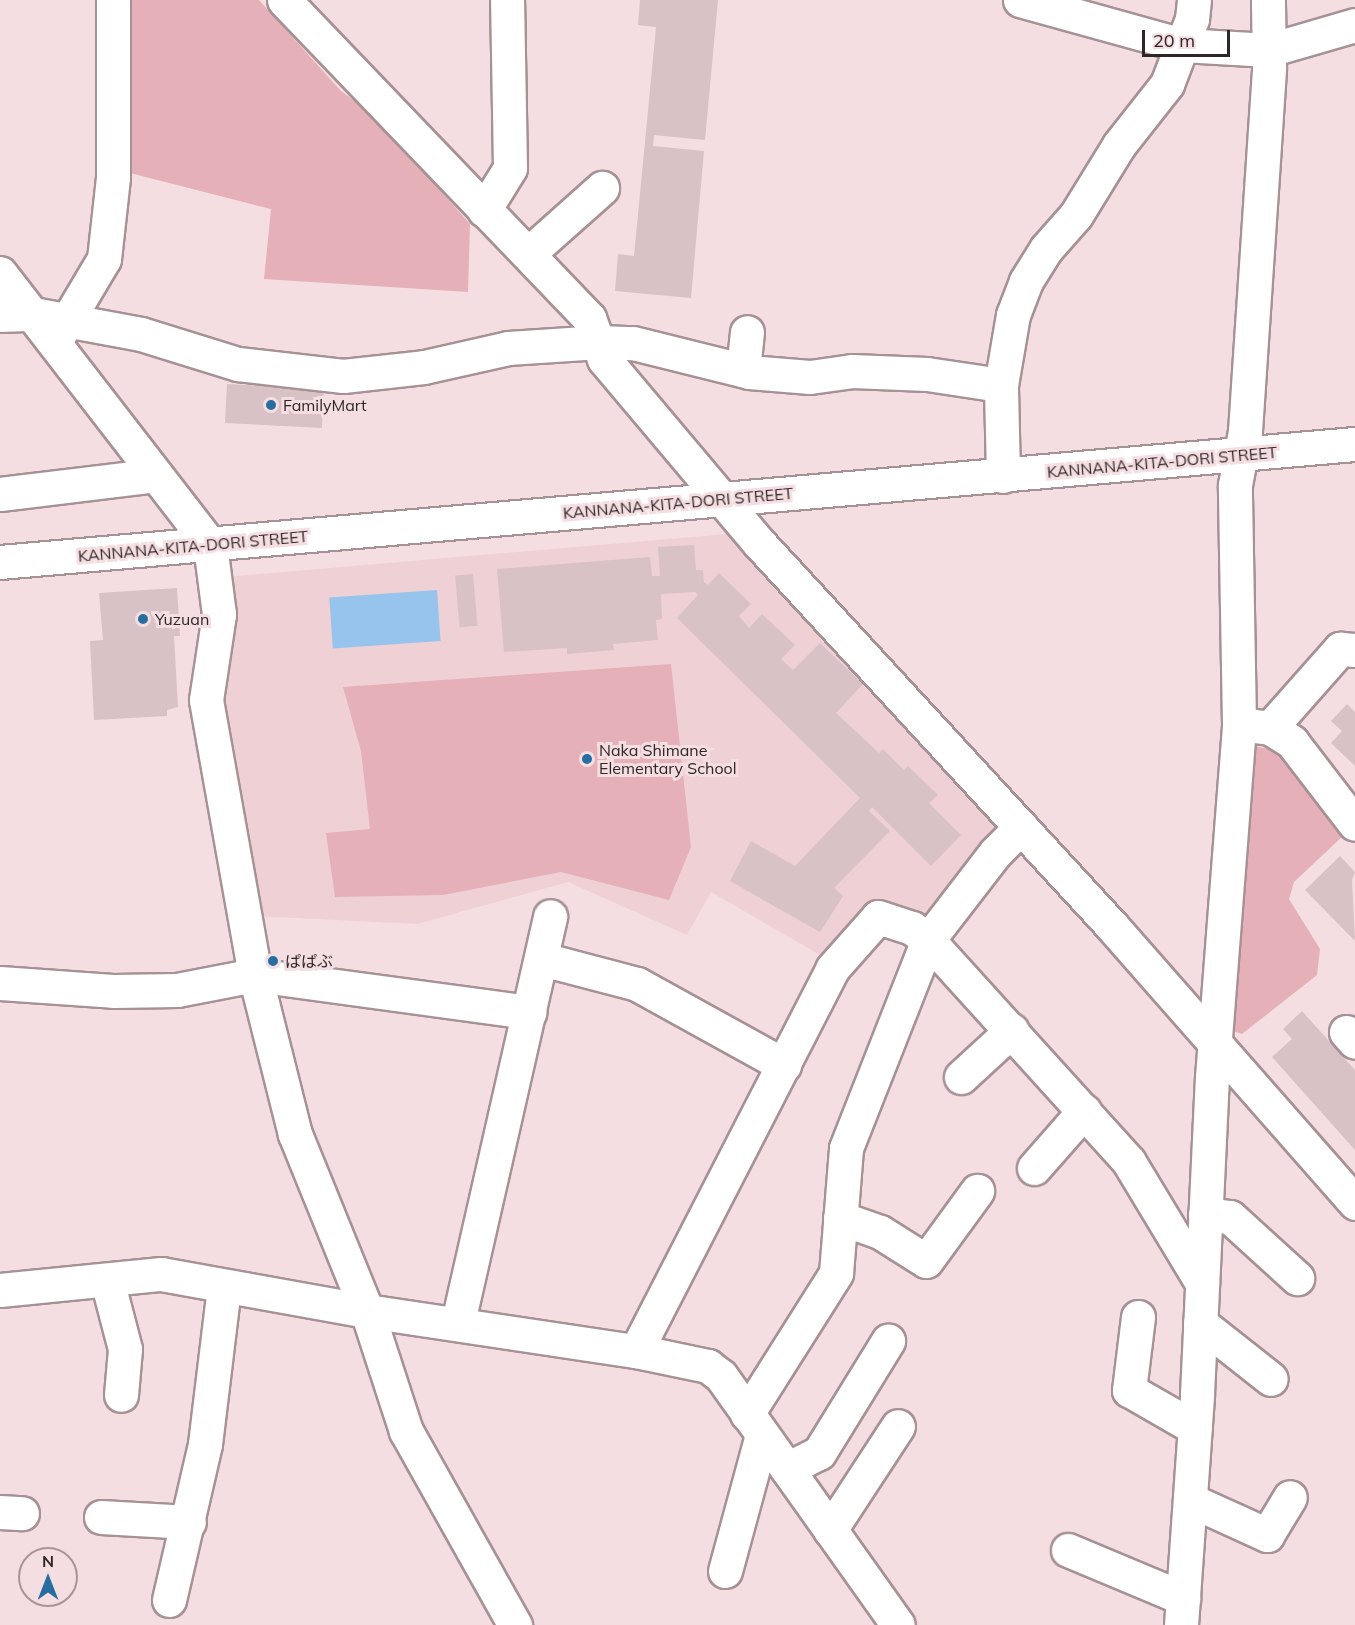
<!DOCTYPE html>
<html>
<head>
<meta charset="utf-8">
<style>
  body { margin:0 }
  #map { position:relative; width:1355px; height:1625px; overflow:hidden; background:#f5dee1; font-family:Mulish,"Noto Sans JP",sans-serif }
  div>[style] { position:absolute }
  .built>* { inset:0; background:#efd0d4 }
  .green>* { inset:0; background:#e6b0b8 }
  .water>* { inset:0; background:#96c4ed; transform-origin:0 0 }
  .building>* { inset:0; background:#d8c2c5; transform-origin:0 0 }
  .roads { filter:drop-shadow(2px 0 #a69194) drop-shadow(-2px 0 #a69194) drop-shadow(0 2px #a69194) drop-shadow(0 -2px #a69194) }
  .minor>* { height:33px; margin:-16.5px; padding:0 16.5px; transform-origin:16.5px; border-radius:16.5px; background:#fff }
  .dots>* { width:16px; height:16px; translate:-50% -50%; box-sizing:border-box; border:3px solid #f5dee1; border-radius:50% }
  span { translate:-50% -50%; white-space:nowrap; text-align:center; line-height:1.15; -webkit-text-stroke:6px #f5dee1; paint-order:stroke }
  .poi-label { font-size:16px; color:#2f2627 }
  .left { translate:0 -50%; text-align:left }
  .street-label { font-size:16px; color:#2f2627 }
  .north { position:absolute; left:18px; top:1547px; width:60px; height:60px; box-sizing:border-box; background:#f5dee1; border:2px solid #a69497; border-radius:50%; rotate:0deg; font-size:16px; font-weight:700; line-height:24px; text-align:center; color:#2f2627 }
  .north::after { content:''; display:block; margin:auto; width:21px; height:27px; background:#286da2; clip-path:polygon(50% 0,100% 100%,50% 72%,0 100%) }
  .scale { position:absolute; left:1142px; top:30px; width:88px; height:27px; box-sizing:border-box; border:3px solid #2f2627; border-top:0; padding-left:8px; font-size:18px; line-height:21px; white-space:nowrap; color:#2f2627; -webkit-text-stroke:4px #f5dee1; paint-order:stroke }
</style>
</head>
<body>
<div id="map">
  <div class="built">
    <div style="clip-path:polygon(739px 533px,1001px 821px,1001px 835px,930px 925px,876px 906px,829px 960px,711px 892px,687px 935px,568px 882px,417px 924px,255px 916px,216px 698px,225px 577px)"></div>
  </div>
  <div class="green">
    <div style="clip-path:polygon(129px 0,259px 0,341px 91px,374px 115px,470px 224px,468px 292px,264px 279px,271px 209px,130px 173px)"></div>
    <div style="clip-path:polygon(671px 664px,691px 847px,669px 900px,561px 872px,443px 895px,335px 897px,326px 833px,370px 829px,361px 751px,343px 687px)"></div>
    <div style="clip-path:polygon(1255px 746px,1287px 753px,1344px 835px,1294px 882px,1289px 899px,1320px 949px,1317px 975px,1242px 1034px,1233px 1031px)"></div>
  </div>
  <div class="water">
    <div style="left:437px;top:590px;width:51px;height:108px;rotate:86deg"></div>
  </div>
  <div class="building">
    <div style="clip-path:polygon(640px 0,718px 0,705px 140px,654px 135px,653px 146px,704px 151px,691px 298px,615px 291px,618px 254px,634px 256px,656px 27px,638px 25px)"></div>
    <div style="left:227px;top:384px;width:97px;height:39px;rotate:3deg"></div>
    <div style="clip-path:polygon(694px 545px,696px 570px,703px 570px,704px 582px,708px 585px,719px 573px,751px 604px,739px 616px,749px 628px,762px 614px,795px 645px,781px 659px,793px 670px,820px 643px,863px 684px,836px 713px,879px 753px,883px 749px,904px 770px,908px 766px,938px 795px,929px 803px,961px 835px,931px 866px,872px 807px,869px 811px,890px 831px,834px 888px,843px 896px,820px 932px,730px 881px,751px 841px,795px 866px,860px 798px,677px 618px,698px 595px,695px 592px,661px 594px,662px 619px,656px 620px,658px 640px,613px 644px,614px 650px,567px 654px,567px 648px,504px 652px,497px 569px,650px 557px,652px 576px,660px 576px,658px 547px)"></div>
    <div style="left:473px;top:574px;width:52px;height:18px;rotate:85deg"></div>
    <div style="clip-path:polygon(177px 588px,180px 636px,174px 636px,178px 707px,167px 710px,167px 716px,94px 720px,90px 641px,103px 640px,99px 593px)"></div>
    <div style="clip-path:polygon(1347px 704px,1355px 712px,1355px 766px,1331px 743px,1342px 731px,1331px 721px)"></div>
    <div style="clip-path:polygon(1340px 856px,1355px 872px,1352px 880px,1355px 941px,1305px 890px)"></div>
    <div style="clip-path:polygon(1302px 1011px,1355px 1070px,1355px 1150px,1272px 1057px,1292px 1039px,1283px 1029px)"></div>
  </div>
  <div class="roads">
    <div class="minor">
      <div style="left:284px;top:0;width:441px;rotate:46.2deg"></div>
      <div style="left:589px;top:318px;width:44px;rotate:69.9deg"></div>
      <div style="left:604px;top:359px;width:242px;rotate:49.9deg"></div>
      <div style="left:760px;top:544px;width:518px;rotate:47.35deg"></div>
      <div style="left:1111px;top:925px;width:370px;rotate:48.7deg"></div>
      <div style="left:1020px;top:0;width:168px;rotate:15.5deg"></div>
      <div style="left:1182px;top:45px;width:87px;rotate:3.3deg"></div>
      <div style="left:1269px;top:50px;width:90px;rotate:-16.2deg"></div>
      <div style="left:484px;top:210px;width:49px;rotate:-58.2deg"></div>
      <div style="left:510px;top:168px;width:168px;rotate:-91deg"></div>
      <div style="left:529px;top:253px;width:98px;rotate:-41.7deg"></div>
      <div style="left:0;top:273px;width:344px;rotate:52.3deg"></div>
      <div style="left:210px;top:545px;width:70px;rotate:82.6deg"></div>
      <div style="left:219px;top:614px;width:87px;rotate:98.6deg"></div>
      <div style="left:206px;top:700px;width:279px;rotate:79.9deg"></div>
      <div style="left:255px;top:975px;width:164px;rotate:75.9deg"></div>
      <div style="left:295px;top:1134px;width:191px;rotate:67.9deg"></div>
      <div style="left:367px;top:1311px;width:126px;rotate:72deg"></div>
      <div style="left:406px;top:1431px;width:223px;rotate:60.7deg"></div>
      <div style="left:0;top:315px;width:33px;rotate:-2deg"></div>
      <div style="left:33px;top:314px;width:110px;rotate:10.5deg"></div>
      <div style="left:141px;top:334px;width:102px;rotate:17.2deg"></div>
      <div style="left:238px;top:364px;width:106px;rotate:6.5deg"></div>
      <div style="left:343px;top:376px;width:81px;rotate:-6.3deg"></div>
      <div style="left:424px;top:367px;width:86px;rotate:-12.7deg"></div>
      <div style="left:508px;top:348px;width:92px;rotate:-3.7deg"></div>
      <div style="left:600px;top:342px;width:33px;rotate:2deg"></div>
      <div style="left:633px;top:343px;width:120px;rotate:14deg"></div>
      <div style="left:749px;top:372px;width:61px;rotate:4.7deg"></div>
      <div style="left:810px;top:377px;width:42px;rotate:-8.1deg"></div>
      <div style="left:852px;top:371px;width:75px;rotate:2.3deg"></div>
      <div style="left:927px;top:374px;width:75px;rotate:8.5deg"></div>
      <div style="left:57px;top:338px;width:92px;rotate:-59.3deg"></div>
      <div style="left:104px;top:259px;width:81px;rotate:-83.7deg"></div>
      <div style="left:113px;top:178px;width:178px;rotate:-90deg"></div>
      <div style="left:743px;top:370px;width:38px;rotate:-84deg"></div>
      <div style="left:1003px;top:476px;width:91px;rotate:-91.3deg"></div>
      <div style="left:1001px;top:385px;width:71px;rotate:-80.3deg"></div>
      <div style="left:1013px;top:315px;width:36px;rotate:-69deg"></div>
      <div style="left:1026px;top:281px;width:38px;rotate:-58deg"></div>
      <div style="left:1046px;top:249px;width:45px;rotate:-48.6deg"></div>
      <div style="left:1076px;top:215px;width:82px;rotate:-58.4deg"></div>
      <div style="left:1119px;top:145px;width:78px;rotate:-51.8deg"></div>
      <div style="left:1167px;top:84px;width:70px;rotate:-69deg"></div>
      <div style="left:1192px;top:19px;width:19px;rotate:-84deg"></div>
      <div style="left:0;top:494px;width:157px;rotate:-6.9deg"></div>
      <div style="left:0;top:562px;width:1360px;rotate:-4.98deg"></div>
      <div style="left:1239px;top:724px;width:31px;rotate:7deg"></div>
      <div style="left:1270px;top:728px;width:26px;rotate:32deg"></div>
      <div style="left:1292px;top:742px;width:103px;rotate:52.5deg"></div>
      <div style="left:1270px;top:728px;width:106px;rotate:-48.5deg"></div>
      <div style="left:1340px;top:649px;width:15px;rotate:4deg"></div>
      <div style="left:542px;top:959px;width:98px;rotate:14.7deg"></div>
      <div style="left:637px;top:984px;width:168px;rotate:28.9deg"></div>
      <div style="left:0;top:983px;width:113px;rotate:4deg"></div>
      <div style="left:113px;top:991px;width:64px;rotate:-0.9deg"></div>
      <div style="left:177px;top:990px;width:79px;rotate:-10.9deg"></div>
      <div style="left:255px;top:975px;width:277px;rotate:7.7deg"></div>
      <div style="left:1346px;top:1032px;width:13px;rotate:48deg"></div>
      <div style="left:961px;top:1077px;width:69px;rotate:-42.7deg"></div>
      <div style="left:1034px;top:1168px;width:76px;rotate:-48.7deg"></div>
      <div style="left:1205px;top:1214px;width:25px;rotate:7deg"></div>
      <div style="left:1230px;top:1217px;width:91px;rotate:42.3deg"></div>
      <div style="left:840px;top:1218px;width:42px;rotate:19.3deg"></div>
      <div style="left:880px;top:1232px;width:54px;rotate:32.2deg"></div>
      <div style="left:926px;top:1261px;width:87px;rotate:-53.9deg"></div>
      <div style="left:107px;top:1280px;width:71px;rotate:75.4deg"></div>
      <div style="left:125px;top:1349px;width:46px;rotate:95deg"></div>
      <div style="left:0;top:1290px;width:162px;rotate:-5.7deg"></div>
      <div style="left:161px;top:1274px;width:209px;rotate:10.2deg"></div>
      <div style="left:367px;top:1311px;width:272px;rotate:8.5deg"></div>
      <div style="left:636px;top:1351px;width:74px;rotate:11.8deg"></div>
      <div style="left:708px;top:1366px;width:16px;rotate:38deg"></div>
      <div style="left:721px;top:1376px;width:305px;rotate:54.6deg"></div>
      <div style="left:1138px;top:1317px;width:74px;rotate:97deg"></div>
      <div style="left:1129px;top:1390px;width:76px;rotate:29.9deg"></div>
      <div style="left:458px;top:1322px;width:416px;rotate:-77.2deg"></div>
      <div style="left:1200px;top:1323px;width:90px;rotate:38.3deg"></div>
      <div style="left:636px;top:1351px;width:429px;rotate:-62.8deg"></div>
      <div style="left:832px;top:969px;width:69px;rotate:-48.5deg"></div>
      <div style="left:878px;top:917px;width:36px;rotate:18deg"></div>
      <div style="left:912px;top:928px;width:20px;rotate:37deg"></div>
      <div style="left:928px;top:940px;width:299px;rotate:47.8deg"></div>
      <div style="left:1129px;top:1162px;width:141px;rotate:58.9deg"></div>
      <div style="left:747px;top:1414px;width:167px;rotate:-57.7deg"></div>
      <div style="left:836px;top:1273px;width:125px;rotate:-85.4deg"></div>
      <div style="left:846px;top:1148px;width:224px;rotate:-68.5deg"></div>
      <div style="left:928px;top:940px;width:110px;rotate:-52.4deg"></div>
      <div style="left:995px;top:853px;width:37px;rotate:-45deg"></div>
      <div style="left:787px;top:1469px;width:36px;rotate:-27deg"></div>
      <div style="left:819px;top:1453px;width:132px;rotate:-58.4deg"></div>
      <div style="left:1190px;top:1500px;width:85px;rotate:24.4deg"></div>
      <div style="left:1267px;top:1535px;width:44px;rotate:-58.8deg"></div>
      <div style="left:0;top:1512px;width:22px;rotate:3deg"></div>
      <div style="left:101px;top:1517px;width:88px;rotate:3.3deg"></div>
      <div style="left:830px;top:1530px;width:124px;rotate:-56.8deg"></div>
      <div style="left:1068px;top:1550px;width:125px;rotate:22.7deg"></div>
      <div style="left:725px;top:1571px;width:141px;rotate:-74.8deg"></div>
      <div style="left:169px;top:1600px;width:160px;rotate:-77deg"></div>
      <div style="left:205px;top:1444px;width:159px;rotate:-83.1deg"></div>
      <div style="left:1181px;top:1625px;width:232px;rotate:-86deg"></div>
      <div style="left:1197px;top:1394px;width:317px;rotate:-87.3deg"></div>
      <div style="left:1212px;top:1077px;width:354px;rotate:-85.6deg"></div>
      <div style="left:1239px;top:724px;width:239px;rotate:-91deg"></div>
      <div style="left:1235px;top:485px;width:55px;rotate:-79.5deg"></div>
      <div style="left:1245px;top:431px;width:365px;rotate:-86.2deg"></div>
      <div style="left:1269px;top:67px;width:67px;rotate:-90.9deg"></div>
    </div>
  </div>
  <div class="dots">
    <div style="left:271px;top:405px;background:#286da2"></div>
    <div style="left:143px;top:619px;background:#286da2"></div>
    <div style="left:587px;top:759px;background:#286da2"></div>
    <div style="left:273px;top:961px;background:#286da2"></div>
  </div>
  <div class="poi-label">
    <span class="left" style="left:283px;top:405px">FamilyMart</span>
    <span class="left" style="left:155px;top:619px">Yuzuan</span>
    <span class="left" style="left:599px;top:759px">Naka Shimane<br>Elementary School</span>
    <span class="left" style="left:285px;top:961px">ぱぱぶ</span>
  </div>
  <div class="street-label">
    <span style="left:1162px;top:462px;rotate:-5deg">KANNANA-KITA-DORI STREET</span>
    <span style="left:678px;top:503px;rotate:-5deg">KANNANA-KITA-DORI STREET</span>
    <span style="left:193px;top:546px;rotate:-5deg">KANNANA-KITA-DORI STREET</span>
  </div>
  <div class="north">N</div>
  <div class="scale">20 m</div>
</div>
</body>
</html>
